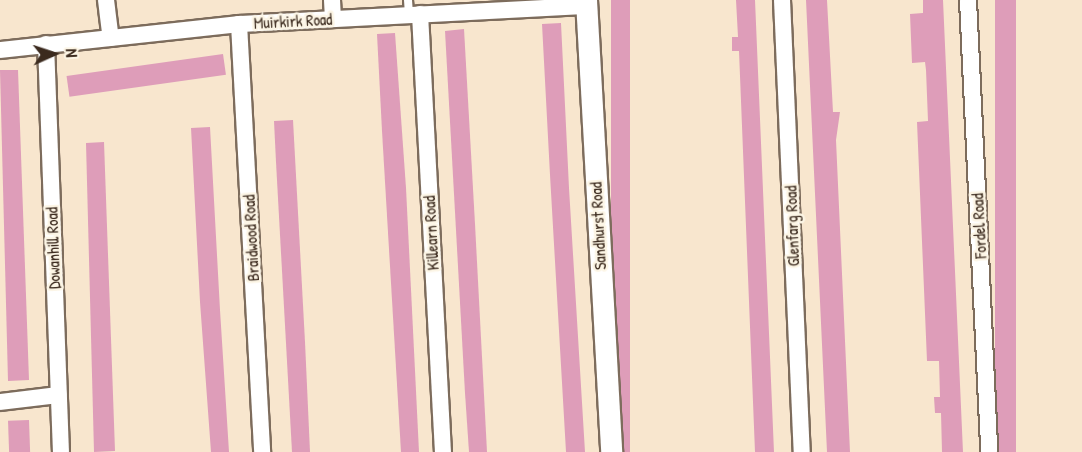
<!DOCTYPE html>
<html>
<head>
<meta charset="utf-8">
<style>
  body { margin:0 }
  #map { position:relative; width:1082px; height:452px; overflow:hidden; background:#f8e6ce; font-family:"Patrick Hand",sans-serif }
  div>[style] { position:absolute }
  .building>* { inset:0; background:#de9db9; transform-origin:0 0 }
  .roads { filter:drop-shadow(2px 0 #7d6c5c) drop-shadow(-2px 0 #7d6c5c) drop-shadow(0 2px #7d6c5c) drop-shadow(0 -2px #7d6c5c) }
  .service>* { height:8px; margin:-4px; padding:0 4px; transform-origin:4px; border-radius:4px; background:#fff }
  .minor>* { height:16px; margin:-8px; padding:0 8px; transform-origin:8px; border-radius:8px; background:#fff }
  .tertiary>* { height:21px; margin:-10.5px; padding:0 10.5px; transform-origin:10.5px; border-radius:10.5px; background:#fff }
  span { translate:-50% -50%; white-space:nowrap; text-align:center; line-height:1.15; -webkit-text-stroke:5px #fcf5e5; paint-order:stroke }
  .street-label { font-size:16px; color:#3b2a1e }
  .north { position:absolute; left:24px; top:24px; width:60px; height:60px; -webkit-text-stroke:4px #fcf5e5; paint-order:stroke; rotate:87deg; font-size:16px; font-weight:700; line-height:24px; text-align:center; color:#3b2a1e }
  .north::after { content:''; display:block; margin:auto; width:21px; height:27px; background:#3b2a1e; clip-path:polygon(50% 0,100% 100%,50% 72%,0 100%) }
</style>
</head>
<body>
<div id="map">
  <div class="building">
    <div style="left:611px;top:0;width:19px;height:453px"></div>
    <div style="clip-path:polygon(736px 0,755px 0,774px 452px,755px 452px,739px 51px,732px 51px,732px 37px,738px 37px)"></div>
    <div style="clip-path:polygon(806px 0,827px 0,833px 112px,840px 112px,836px 140px,850px 452px,827px 452px)"></div>
    <div style="clip-path:polygon(923px 0,943px 0,963px 452px,942px 452px,941px 413px,935px 413px,934px 397px,940px 397px,939px 361px,927px 361px,917px 122px,928px 121px,926px 70px,925px 62px,912px 63px,910px 14px,923px 13px)"></div>
    <div style="left:995px;top:0;width:21px;height:453px"></div>
    <div style="clip-path:polygon(561px 23px,569px 188px,585px 452px,566px 452px,550px 175px,542px 24px)"></div>
    <div style="clip-path:polygon(464px 29px,475px 224px,487px 452px,469px 452px,465px 393px,445px 31px)"></div>
    <div style="clip-path:polygon(395px 33px,406px 188px,419px 452px,401px 452px,382px 131px,377px 34px)"></div>
    <div style="left:223px;top:54px;width:21px;height:158px;rotate:82deg"></div>
    <div style="clip-path:polygon(0 70px,18px 70px,29px 380px,8px 381px)"></div>
    <div style="clip-path:polygon(293px 120px,305px 342px,310px 452px,292px 452px,276px 162px,274px 121px)"></div>
    <div style="clip-path:polygon(210px 127px,220px 310px,229px 452px,211px 452px,200px 302px,191px 128px)"></div>
    <div style="clip-path:polygon(104px 142px,115px 451px,94px 452px,86px 143px)"></div>
    <div style="left:29px;top:420px;width:32px;height:21px;rotate:88deg"></div>
  </div>
  <div class="roads">
    <div class="service">
      <div style="left:408px;top:0;width:15px;rotate:86deg"></div>
    </div>
    <div class="minor">
      <div style="left:106px;top:0;width:38px;rotate:83deg"></div>
      <div style="left:332px;top:0;width:19px;rotate:87deg"></div>
      <div style="left:782px;top:0;width:452px;rotate:87.5deg"></div>
      <div style="left:968px;top:0;width:452px;rotate:87.3deg"></div>
      <div style="left:420px;top:14px;width:439px;rotate:87deg"></div>
      <div style="left:239px;top:24px;width:429px;rotate:86.9deg"></div>
      <div style="left:46px;top:44px;width:408px;rotate:87.9deg"></div>
      <div style="left:0;top:50px;width:240px;rotate:-6.2deg"></div>
      <div style="left:239px;top:24px;width:347px;rotate:-3deg"></div>
      <div style="left:0;top:402px;width:59px;rotate:-6.8deg"></div>
    </div>
    <div class="tertiary">
      <div style="left:586px;top:0;width:453px;rotate:86.8deg"></div>
    </div>
  </div>
  <div class="street-label">
    <span style="left:293px;top:21px;rotate:-3deg">Muirkirk Road</span>
    <span style="left:598px;top:226px;rotate:-93deg">Sandhurst Road</span>
    <span style="left:792px;top:226px;rotate:-92deg">Glenfarg Road</span>
    <span style="left:979px;top:226px;rotate:-93deg">Fordel Road</span>
    <span style="left:431px;top:233px;rotate:-93deg">Killearn Road</span>
    <span style="left:251px;top:238px;rotate:-93deg">Braidwood Road</span>
    <span style="left:53px;top:248px;rotate:-92deg">Dowanhill Road</span>
  </div>
  <div class="north">N</div>
</div>
</body>
</html>
